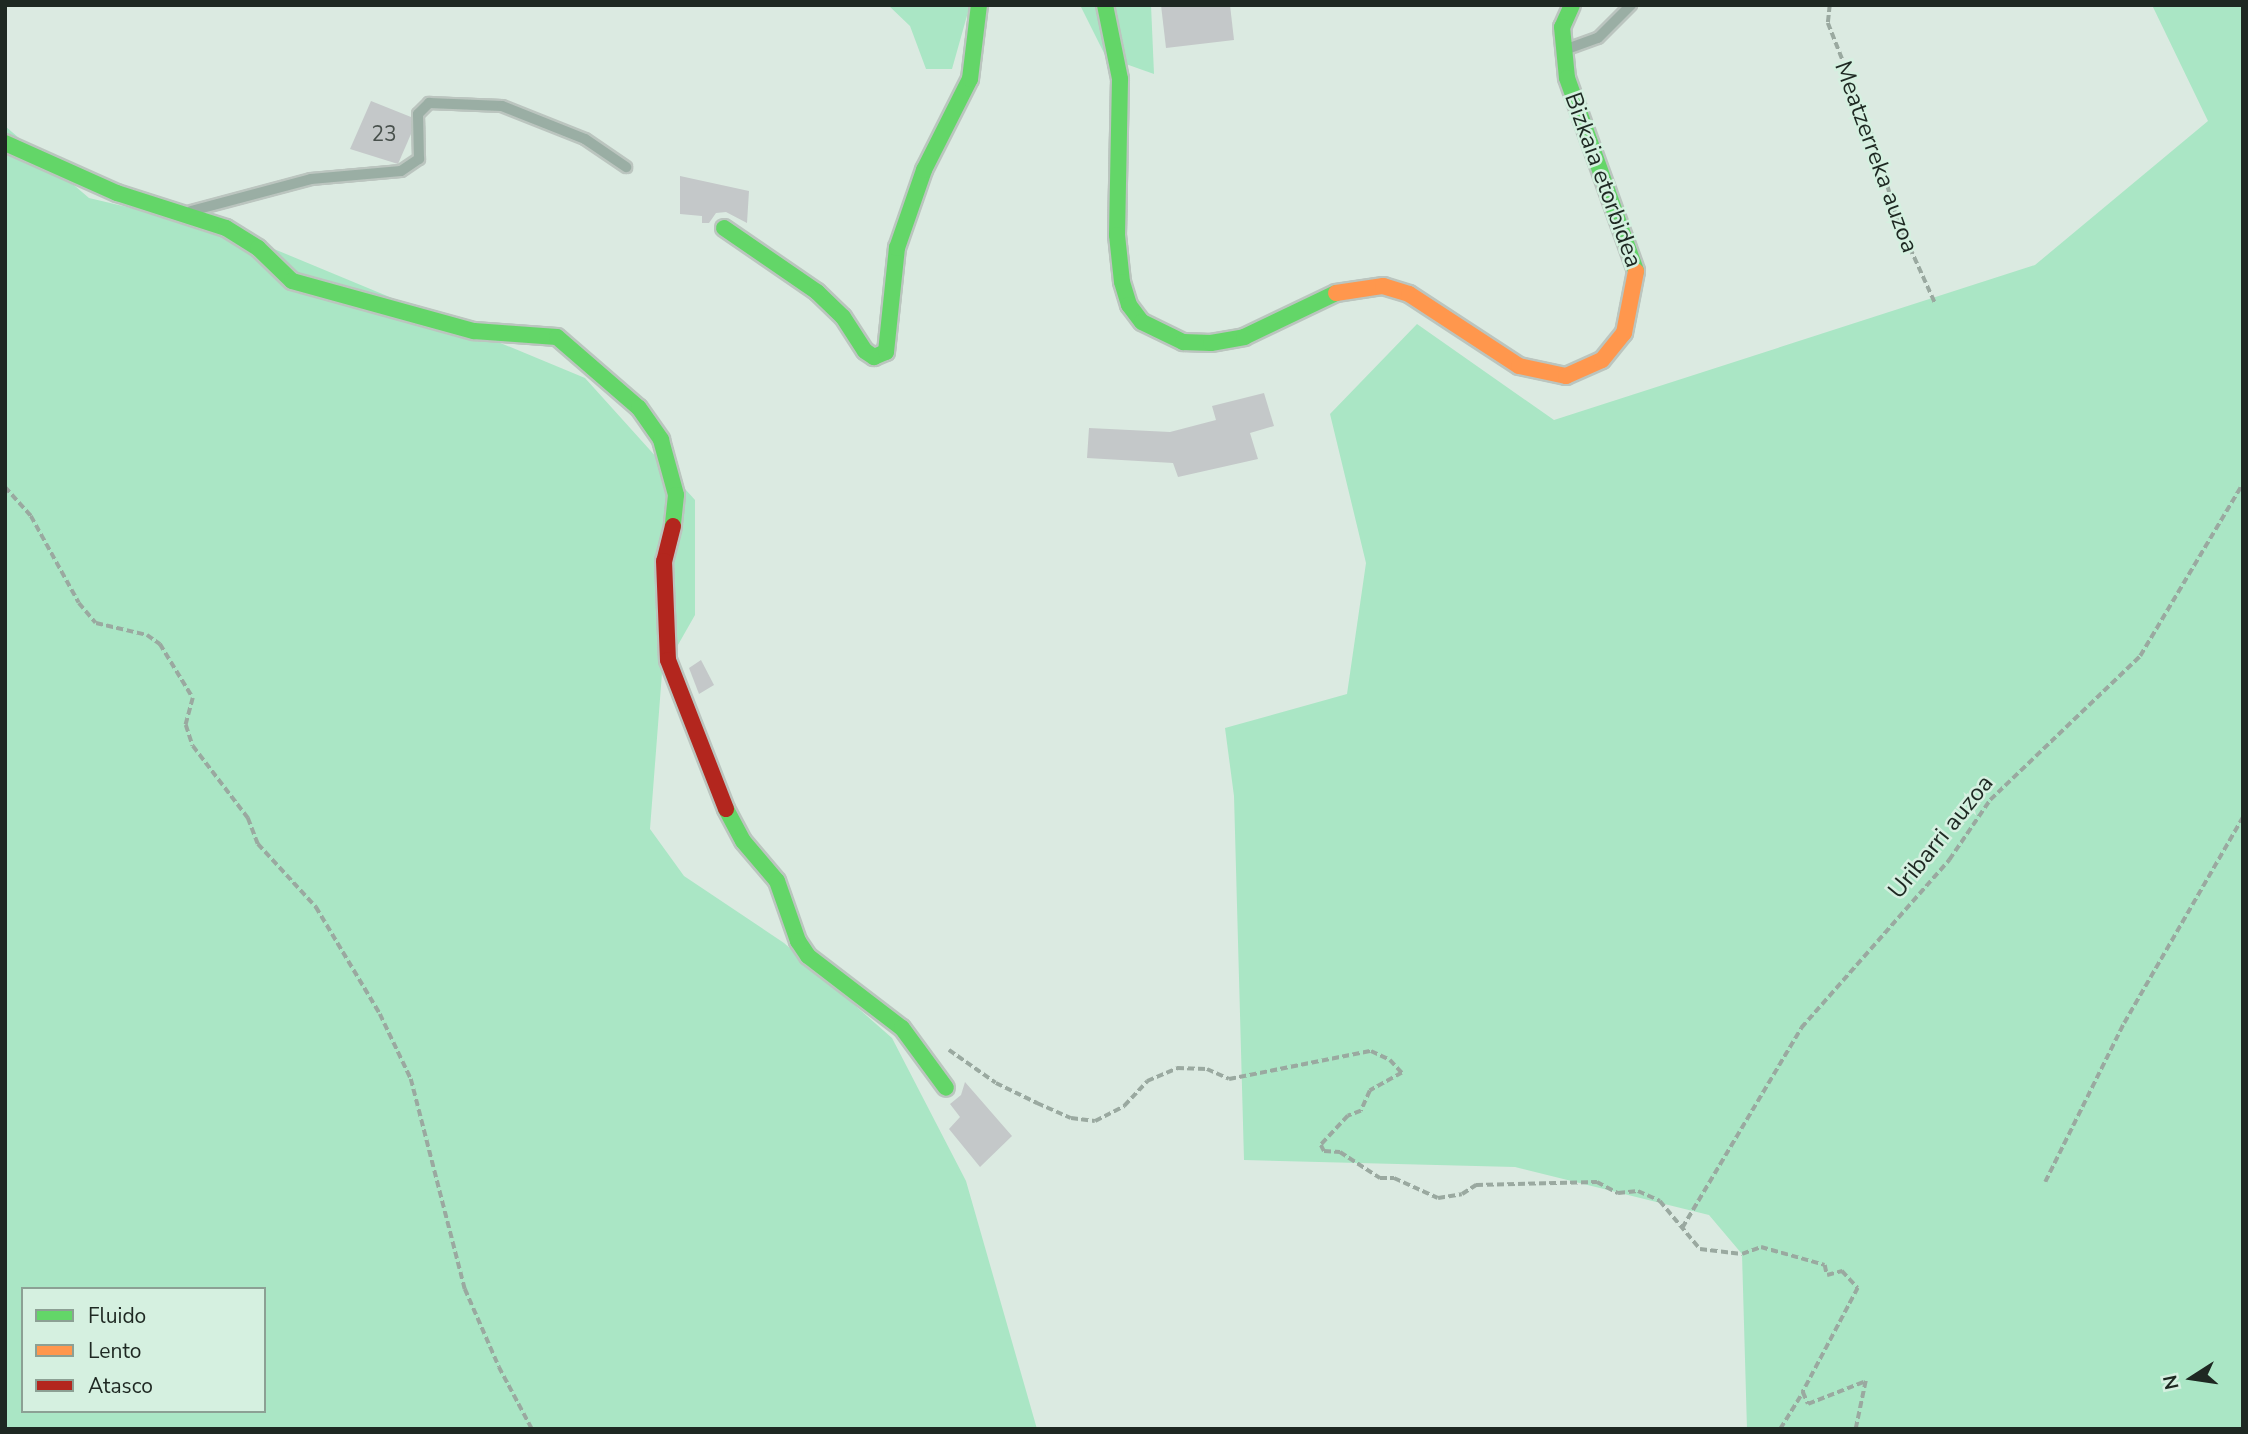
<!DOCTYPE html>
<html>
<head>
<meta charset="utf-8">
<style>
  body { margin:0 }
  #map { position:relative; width:2248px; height:1434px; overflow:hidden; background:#dbeae1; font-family:"Nunito Sans",sans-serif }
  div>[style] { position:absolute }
  .green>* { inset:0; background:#aae6c5 }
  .building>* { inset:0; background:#c4c8c9 }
  .path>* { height:3.5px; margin-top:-1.75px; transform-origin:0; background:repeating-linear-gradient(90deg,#9aa9a0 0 7px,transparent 0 10.5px) }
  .roads { filter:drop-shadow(2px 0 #bbc5bf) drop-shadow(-2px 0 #bbc5bf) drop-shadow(0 2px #bbc5bf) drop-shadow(0 -2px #bbc5bf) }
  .lane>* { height:10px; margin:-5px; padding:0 5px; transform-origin:5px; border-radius:5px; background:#9aaea4 }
  .fast>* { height:16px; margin:-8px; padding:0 8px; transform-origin:8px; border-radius:8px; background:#63d668 }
  .slow>* { height:16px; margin:-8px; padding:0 8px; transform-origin:8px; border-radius:8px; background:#ff974d }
  .jam>* { height:16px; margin:-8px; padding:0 8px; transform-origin:8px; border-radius:8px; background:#b3261e }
  span { translate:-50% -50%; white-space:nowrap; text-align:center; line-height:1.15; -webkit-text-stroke:5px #d5f0e0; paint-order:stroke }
  .number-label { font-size:21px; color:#48504c }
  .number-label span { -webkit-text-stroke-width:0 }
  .street-label { font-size:24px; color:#1e2822 }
  .frame { position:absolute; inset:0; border:7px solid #1e2822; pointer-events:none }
  .legend { position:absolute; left:21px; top:1287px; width:245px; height:126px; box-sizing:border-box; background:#d5f0e0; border:2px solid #8ca094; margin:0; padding:9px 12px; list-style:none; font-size:21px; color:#1e2822 }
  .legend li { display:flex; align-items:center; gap:14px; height:35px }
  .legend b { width:35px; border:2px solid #8ca094 }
  .north { position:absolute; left:2157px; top:1343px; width:70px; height:70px; -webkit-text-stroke:5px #d5f0e0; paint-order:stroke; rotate:258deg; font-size:19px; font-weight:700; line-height:28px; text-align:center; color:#1e2822 }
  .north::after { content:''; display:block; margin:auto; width:24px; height:32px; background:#1e2822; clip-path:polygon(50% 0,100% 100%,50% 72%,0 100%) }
</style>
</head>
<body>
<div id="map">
  <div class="green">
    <div style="clip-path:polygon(888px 5px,970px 5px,952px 69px,926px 69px,910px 26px)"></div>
    <div style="clip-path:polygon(1080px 5px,1151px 5px,1154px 74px,1106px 57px)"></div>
    <div style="clip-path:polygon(2152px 5px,2243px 5px,2243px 1429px,1747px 1429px,1742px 1254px,1709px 1215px,1515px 1167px,1244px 1160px,1234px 796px,1225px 728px,1347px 694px,1366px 563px,1330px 414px,1417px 324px,1554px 420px,2035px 265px,2208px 121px)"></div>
    <div style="clip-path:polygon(evenodd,5px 126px,89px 198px,233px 232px,585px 378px,695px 500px,695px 615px,662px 673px,650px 829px,684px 876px,784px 943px,892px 1038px,966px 1181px,1037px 1429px,5px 1429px,5px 126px,23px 1289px,264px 1289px,264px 1411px,23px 1411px,23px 1289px)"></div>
  </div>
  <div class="building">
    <div style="clip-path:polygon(1161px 5px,1230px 5px,1234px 40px,1166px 48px)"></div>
    <div style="clip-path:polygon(371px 101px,411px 117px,411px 134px,398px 164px,350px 149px)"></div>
    <div style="clip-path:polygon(680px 176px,749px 191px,747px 223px,726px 212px,716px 213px,709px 223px,702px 223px,702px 216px,680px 214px)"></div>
    <div style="clip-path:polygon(1264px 393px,1274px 426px,1250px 433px,1258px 459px,1178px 477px,1173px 463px,1087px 458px,1089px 428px,1170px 432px,1216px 420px,1212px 406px)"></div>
    <div style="clip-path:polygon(701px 660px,714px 685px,699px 694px,689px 668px)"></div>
    <div style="clip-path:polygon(965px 1082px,1012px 1136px,980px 1167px,949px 1129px,960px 1117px,950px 1104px,961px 1095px)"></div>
  </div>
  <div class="path">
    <div style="left:1830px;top:5px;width:18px;rotate:96deg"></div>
    <div style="left:1828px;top:23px;width:131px;rotate:68.5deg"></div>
    <div style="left:1876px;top:145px;width:77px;rotate:74.2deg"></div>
    <div style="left:1897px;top:219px;width:94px;rotate:65.6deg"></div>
    <div style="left:5px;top:487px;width:39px;rotate:48deg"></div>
    <div style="left:31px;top:516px;width:99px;rotate:61.1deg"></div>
    <div style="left:79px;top:603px;width:26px;rotate:50deg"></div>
    <div style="left:96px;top:623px;width:52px;rotate:13.2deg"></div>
    <div style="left:147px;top:635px;width:16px;rotate:35deg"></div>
    <div style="left:160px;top:644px;width:63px;rotate:58.6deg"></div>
    <div style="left:193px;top:698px;width:28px;rotate:105deg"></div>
    <div style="left:186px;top:725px;width:22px;rotate:72deg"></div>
    <div style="left:193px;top:746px;width:91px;rotate:52.6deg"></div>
    <div style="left:248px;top:818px;width:28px;rotate:69deg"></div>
    <div style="left:258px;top:844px;width:86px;rotate:47.4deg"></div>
    <div style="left:316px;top:907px;width:125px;rotate:59.1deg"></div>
    <div style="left:380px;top:1014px;width:72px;rotate:64.5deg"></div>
    <div style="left:411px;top:1079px;width:217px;rotate:75.6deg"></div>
    <div style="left:465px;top:1289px;width:85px;rotate:66.4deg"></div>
    <div style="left:499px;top:1367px;width:70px;rotate:62deg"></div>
    <div style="left:949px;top:1050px;width:57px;rotate:35.1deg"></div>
    <div style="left:996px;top:1083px;width:46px;rotate:26deg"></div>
    <div style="left:1037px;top:1103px;width:37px;rotate:24deg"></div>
    <div style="left:1071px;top:1118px;width:24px;rotate:7deg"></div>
    <div style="left:1095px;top:1121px;width:33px;rotate:-27deg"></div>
    <div style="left:1124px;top:1106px;width:34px;rotate:-47deg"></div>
    <div style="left:1147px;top:1081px;width:33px;rotate:-23deg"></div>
    <div style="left:1177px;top:1068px;width:30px;rotate:2deg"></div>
    <div style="left:1207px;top:1069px;width:24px;rotate:24deg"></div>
    <div style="left:1229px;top:1079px;width:145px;rotate:-11.2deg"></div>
    <div style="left:1371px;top:1051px;width:21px;rotate:25deg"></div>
    <div style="left:1390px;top:1060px;width:18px;rotate:47deg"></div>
    <div style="left:1402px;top:1073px;width:37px;rotate:151deg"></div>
    <div style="left:1370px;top:1091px;width:22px;rotate:114deg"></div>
    <div style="left:1361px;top:1111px;width:14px;rotate:159deg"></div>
    <div style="left:1348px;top:1116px;width:40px;rotate:133deg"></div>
    <div style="left:1321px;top:1145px;width:7px;rotate:63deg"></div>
    <div style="left:1324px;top:1151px;width:16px;rotate:4deg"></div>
    <div style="left:1340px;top:1152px;width:48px;rotate:33deg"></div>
    <div style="left:1380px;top:1178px;width:14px"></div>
    <div style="left:1394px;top:1178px;width:48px;rotate:24.4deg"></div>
    <div style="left:1438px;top:1198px;width:24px;rotate:-9deg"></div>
    <div style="left:1462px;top:1194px;width:17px;rotate:-33deg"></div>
    <div style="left:1476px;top:1185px;width:121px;rotate:-1.4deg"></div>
    <div style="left:1597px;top:1182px;width:24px;rotate:28deg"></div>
    <div style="left:1618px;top:1193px;width:20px;rotate:-6deg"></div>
    <div style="left:1638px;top:1191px;width:24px;rotate:24deg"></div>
    <div style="left:1660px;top:1201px;width:62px;rotate:50.2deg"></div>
    <div style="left:1700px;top:1249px;width:42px;rotate:6.8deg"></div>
    <div style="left:1742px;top:1254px;width:20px;rotate:-20deg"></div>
    <div style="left:1761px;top:1247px;width:66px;rotate:15.7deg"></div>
    <div style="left:1825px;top:1265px;width:10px;rotate:79deg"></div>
    <div style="left:1827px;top:1275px;width:16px;rotate:-15deg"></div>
    <div style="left:1842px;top:1271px;width:23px;rotate:47deg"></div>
    <div style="left:1858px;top:1288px;width:118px;rotate:117.9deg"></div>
    <div style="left:1803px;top:1392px;width:13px;rotate:67deg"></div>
    <div style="left:1808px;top:1404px;width:62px;rotate:-21.6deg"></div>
    <div style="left:1866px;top:1381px;width:49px;rotate:101.8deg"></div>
    <div style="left:2045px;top:1182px;width:178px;rotate:-63.6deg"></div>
    <div style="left:2124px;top:1023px;width:238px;rotate:-60deg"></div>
    <div style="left:1682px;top:1228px;width:233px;rotate:-59.2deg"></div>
    <div style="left:1801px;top:1028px;width:224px;rotate:-48.6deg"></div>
    <div style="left:1949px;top:860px;width:73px;rotate:-55.7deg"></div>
    <div style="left:1990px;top:800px;width:208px;rotate:-43.8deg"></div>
    <div style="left:2140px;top:656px;width:201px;rotate:-59.2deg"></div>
    <div style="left:1780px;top:1429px;width:44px;rotate:-58.1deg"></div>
  </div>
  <div class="roads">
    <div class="lane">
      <div style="left:1567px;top:49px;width:33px;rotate:-20deg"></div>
      <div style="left:1598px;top:38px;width:47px;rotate:-45deg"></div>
      <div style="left:191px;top:211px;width:124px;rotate:-14.9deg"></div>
      <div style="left:311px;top:179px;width:90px;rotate:-5.1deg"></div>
      <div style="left:401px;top:171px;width:22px;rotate:-34deg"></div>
      <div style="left:419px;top:159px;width:45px;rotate:-91.3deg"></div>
      <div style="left:418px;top:114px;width:16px;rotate:-45deg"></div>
      <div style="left:429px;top:103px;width:73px;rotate:2.4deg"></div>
      <div style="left:502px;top:106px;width:89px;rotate:21.7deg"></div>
      <div style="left:585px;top:139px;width:50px;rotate:34.3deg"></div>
    </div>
    <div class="fast">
      <div style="left:1105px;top:5px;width:76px;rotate:78.5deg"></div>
      <div style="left:1120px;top:79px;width:156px;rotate:91.1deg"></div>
      <div style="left:1117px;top:235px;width:47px;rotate:83.9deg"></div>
      <div style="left:1122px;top:282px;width:24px;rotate:73deg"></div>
      <div style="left:1129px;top:305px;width:21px;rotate:53deg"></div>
      <div style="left:1142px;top:322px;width:46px;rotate:26deg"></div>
      <div style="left:1183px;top:342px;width:28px;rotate:2deg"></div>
      <div style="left:1211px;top:343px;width:34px;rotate:-10deg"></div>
      <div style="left:1244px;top:337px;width:102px;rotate:-25.6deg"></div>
      <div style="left:1572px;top:5px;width:24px;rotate:114deg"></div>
      <div style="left:1562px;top:27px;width:51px;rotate:84.4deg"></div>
      <div style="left:1567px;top:78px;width:205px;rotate:70.3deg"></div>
      <div style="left:5px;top:143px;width:123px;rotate:24.1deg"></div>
      <div style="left:117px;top:193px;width:114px;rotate:17.8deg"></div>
      <div style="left:226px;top:228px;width:38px;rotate:32deg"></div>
      <div style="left:258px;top:248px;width:47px;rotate:44.1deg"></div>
      <div style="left:292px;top:281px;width:189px;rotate:15.4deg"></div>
      <div style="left:474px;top:331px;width:83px;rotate:4.1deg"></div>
      <div style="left:557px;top:337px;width:108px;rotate:40.9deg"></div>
      <div style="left:639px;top:408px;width:39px;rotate:55deg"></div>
      <div style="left:661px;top:440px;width:57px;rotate:74.7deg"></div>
      <div style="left:676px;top:495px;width:31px;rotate:96deg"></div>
      <div style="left:724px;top:228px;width:113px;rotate:34.5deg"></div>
      <div style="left:817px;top:292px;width:36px;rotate:44deg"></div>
      <div style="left:843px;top:317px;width:40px;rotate:57.1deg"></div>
      <div style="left:865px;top:351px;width:11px;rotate:34deg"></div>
      <div style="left:874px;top:357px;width:13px;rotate:-23deg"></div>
      <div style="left:886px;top:352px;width:105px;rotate:-84deg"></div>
      <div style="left:897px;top:248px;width:83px;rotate:-70.9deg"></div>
      <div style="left:924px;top:170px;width:102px;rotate:-63.2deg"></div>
      <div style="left:970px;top:79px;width:75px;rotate:-83.1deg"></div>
      <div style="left:726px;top:809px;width:36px;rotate:62deg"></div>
      <div style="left:743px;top:841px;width:52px;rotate:49.6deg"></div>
      <div style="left:777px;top:881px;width:64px;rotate:70.7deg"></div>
      <div style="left:798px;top:941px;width:18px;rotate:56deg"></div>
      <div style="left:808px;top:956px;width:118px;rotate:37.5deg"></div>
      <div style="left:902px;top:1028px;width:74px;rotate:53.7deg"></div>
    </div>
    <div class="slow">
      <div style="left:1336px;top:293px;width:48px;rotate:-8.5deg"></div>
      <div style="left:1383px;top:286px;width:27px;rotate:17deg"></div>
      <div style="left:1409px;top:294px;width:131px;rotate:33.2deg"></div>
      <div style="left:1519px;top:366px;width:48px;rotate:12deg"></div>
      <div style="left:1566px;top:376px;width:39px;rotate:-24deg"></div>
      <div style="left:1602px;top:360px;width:35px;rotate:-51deg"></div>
      <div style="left:1624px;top:333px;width:63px;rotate:-79deg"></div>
    </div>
    <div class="jam">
      <div style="left:673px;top:526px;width:36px;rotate:104deg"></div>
      <div style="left:664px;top:561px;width:99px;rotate:87.7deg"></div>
      <div style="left:668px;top:660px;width:160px;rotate:68.7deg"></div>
    </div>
  </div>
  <div class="number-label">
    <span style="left:384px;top:134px">23</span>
  </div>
  <div class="street-label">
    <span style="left:1876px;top:157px;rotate:70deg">Meatzerreka auzoa</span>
    <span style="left:1603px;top:180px;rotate:70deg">Bizkaia etorbidea</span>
    <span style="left:1941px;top:837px;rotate:-51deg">Uribarri auzoa</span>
  </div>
  <div class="frame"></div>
  <ul class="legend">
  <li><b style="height:9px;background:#63d668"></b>Fluido</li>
  <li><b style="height:9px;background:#ff974d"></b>Lento</li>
  <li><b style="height:9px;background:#b3261e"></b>Atasco</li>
  </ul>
  <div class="north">N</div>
</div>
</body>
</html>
